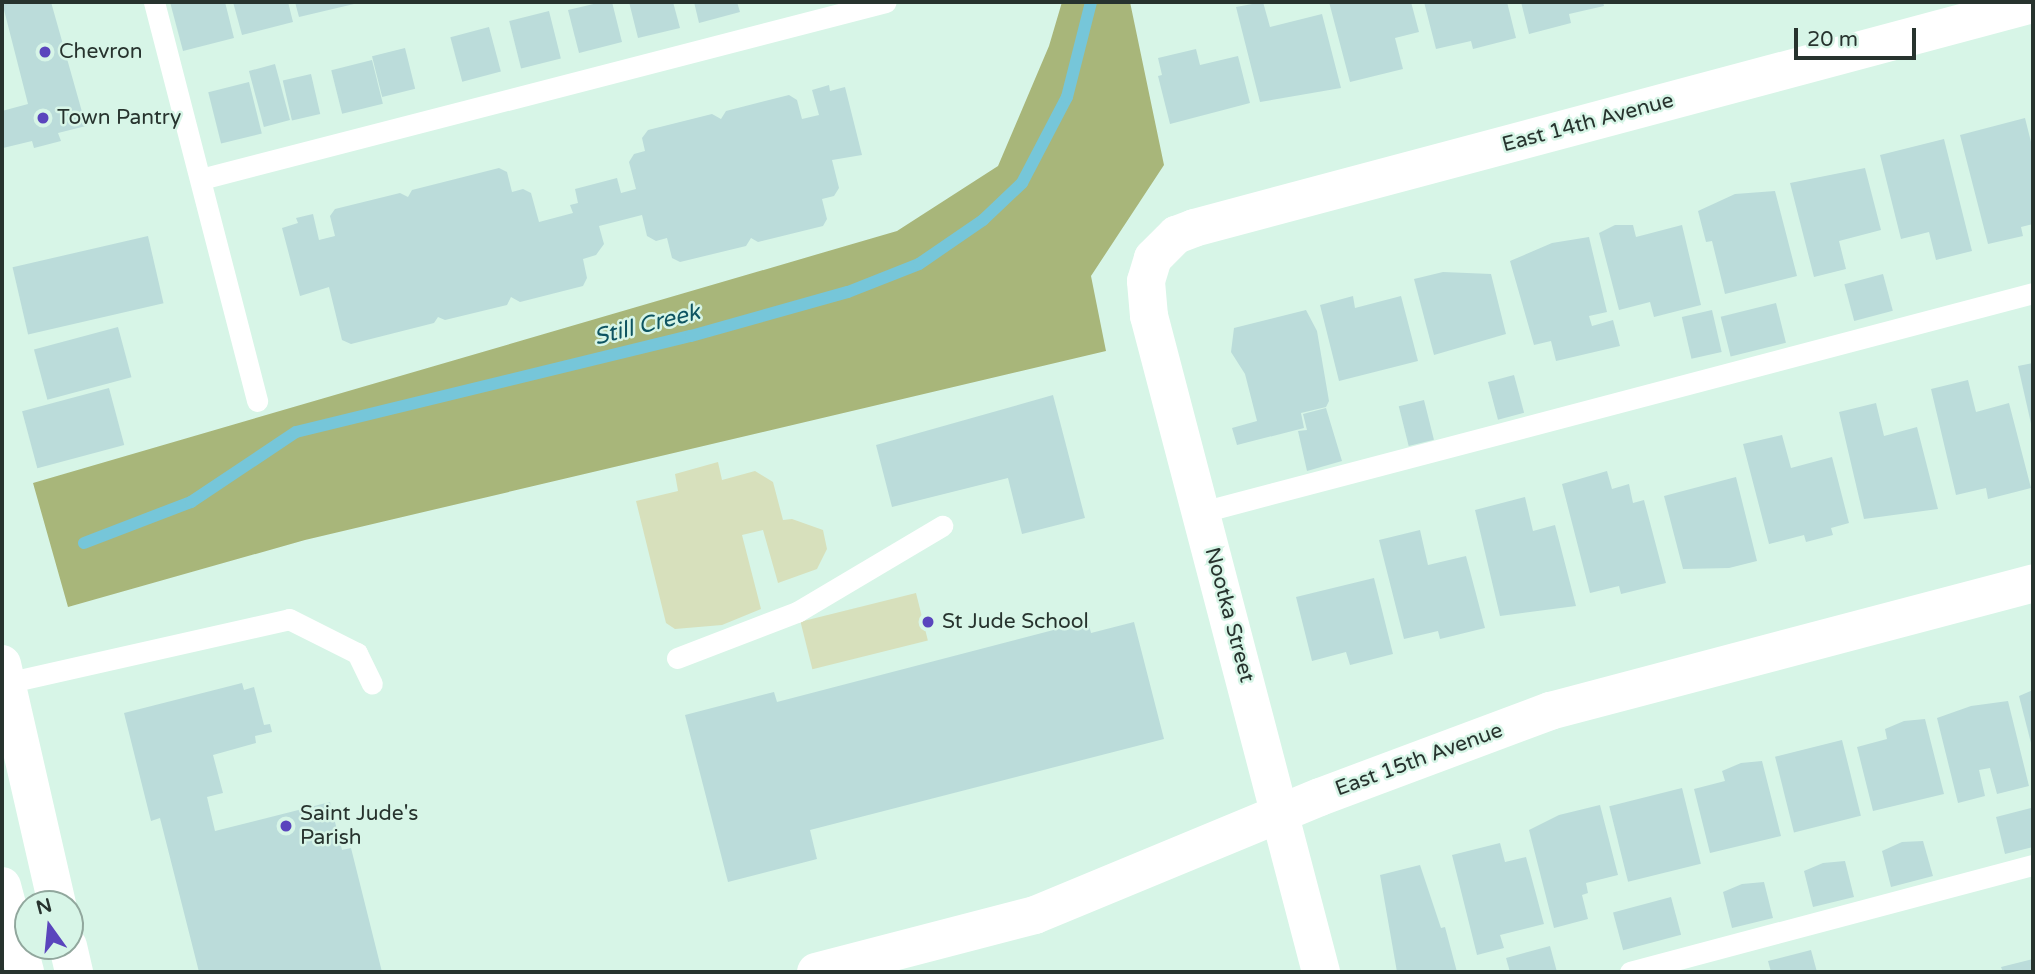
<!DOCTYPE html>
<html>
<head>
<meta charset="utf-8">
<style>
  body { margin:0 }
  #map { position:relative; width:2035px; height:974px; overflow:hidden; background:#d7f5e7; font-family:"Varela Round",sans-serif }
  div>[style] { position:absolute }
  .green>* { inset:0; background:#d7e0bc; transform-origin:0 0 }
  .forest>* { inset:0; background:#a8b67a }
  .stream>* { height:12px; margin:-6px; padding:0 6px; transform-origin:6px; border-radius:6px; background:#76c6d9 }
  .building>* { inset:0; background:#bbdcda; transform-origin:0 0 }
  .lane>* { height:21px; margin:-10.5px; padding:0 10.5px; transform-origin:10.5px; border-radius:10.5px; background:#fff }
  .street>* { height:38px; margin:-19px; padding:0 19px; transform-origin:19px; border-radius:19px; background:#fff }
  .secondary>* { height:38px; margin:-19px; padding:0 19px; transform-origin:19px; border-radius:19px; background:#fff }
  .dots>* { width:19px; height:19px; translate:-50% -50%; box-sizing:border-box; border:4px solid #d7f5e7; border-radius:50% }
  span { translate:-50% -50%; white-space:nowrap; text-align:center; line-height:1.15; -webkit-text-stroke:5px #d7f5e7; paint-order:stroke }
  .poi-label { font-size:21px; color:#27332e }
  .left { translate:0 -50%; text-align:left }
  .street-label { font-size:21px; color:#27332e }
  .water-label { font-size:23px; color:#0e5461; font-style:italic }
  .frame { position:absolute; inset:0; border:4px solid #27332e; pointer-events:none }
  .north { position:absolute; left:14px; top:890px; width:70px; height:70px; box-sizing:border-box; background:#d7f5e7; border:2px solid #91a79d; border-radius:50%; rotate:345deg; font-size:19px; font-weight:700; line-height:28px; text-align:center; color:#27332e }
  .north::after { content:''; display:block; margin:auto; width:24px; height:32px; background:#5a45bd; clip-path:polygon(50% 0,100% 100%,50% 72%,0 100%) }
  .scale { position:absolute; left:1794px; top:28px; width:122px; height:32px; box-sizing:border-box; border:4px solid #27332e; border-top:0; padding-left:9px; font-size:21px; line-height:24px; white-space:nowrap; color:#27332e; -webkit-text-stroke:5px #d7f5e7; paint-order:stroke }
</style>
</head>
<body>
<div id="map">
  <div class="green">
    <div style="clip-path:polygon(718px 462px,722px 480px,755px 471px,773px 482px,783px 520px,792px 519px,823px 530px,827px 549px,817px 569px,778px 583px,763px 530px,742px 535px,761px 609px,722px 625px,675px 629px,666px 623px,636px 501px,678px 491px,675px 474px)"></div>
    <div style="left:916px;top:593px;width:49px;height:119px;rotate:76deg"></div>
  </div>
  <div class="forest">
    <div style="clip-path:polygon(1062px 2px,1130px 2px,1164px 165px,1091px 276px,1106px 351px,305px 540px,68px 607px,33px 483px,897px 231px,998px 166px,1049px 46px)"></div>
  </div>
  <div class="stream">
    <div style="left:84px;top:543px;width:115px;rotate:-21deg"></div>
    <div style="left:191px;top:502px;width:126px;rotate:-33.7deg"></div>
    <div style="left:296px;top:432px;width:406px;rotate:-13.7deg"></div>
    <div style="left:691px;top:336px;width:163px;rotate:-15.7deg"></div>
    <div style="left:848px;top:292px;width:76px;rotate:-21.5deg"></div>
    <div style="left:919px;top:264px;width:78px;rotate:-34.5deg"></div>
    <div style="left:983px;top:220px;width:54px;rotate:-43.5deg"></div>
    <div style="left:1022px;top:183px;width:97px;rotate:-62.4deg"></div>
    <div style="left:1067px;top:97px;width:98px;rotate:-75.8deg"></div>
  </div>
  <div class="building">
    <div style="clip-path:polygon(2px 2px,51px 2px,86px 126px,58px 133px,61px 141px,34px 148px,32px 141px,3px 148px,2px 111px,28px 104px)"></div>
    <div style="clip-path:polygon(170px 2px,225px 2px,234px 38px,183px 51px)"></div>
    <div style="clip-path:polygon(233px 2px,288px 2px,293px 22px,242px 35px)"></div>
    <div style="clip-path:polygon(295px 2px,353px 2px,354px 4px,299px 17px)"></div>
    <div style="clip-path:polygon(602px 2px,612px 2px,622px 42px,579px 53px,568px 10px)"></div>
    <div style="clip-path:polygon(629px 2px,673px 2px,680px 28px,638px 38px)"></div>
    <div style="clip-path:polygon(694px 2px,737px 2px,740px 12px,699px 23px)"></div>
    <div style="clip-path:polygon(1263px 2px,1270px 27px,1322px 14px,1341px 88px,1260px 102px,1236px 7px)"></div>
    <div style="clip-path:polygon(1329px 2px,1411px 2px,1419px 32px,1395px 38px,1403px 69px,1350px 82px)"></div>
    <div style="clip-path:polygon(1424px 2px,1507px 2px,1516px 38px,1473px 49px,1471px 41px,1436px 49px)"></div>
    <div style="clip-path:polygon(1521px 2px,1603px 2px,1604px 6px,1569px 14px,1571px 23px,1529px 34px)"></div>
    <div style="left:549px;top:11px;width:49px;height:41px;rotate:76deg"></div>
    <div style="left:489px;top:27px;width:46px;height:40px;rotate:75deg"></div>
    <div style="left:405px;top:48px;width:42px;height:34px;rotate:76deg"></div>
    <div style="clip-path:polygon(1196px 49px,1200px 65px,1238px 56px,1250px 103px,1170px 124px,1158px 76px,1162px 75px,1158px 58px)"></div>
    <div style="left:372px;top:60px;width:45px;height:42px;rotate:76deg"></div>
    <div style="left:275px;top:64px;width:58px;height:27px;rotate:75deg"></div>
    <div style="left:311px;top:74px;width:41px;height:29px;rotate:77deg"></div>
    <div style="left:249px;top:82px;width:53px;height:42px;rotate:76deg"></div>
    <div style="clip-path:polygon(829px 85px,830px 91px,845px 87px,862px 155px,832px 160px,839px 188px,834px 196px,822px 199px,827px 219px,823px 226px,758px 242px,751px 238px,746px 246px,680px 262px,672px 258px,667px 238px,656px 241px,647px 236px,642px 215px,599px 226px,604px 244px,596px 255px,583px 259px,587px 278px,583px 286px,520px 302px,511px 297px,507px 305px,445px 320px,438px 317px,434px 323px,351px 344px,342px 340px,329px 287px,300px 296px,282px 228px,298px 223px,296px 218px,313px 214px,319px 240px,335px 236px,330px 216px,335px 209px,400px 193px,408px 197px,412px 190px,499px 168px,507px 172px,512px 192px,523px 189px,531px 193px,539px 222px,573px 213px,570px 205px,578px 203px,575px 189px,617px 178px,621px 193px,636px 189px,629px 162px,634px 154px,645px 151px,642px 138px,648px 130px,712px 114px,721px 119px,726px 111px,789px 95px,797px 100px,802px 119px,819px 115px,812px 90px)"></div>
    <div style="clip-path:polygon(2025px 118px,2033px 150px,2033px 224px,2021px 227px,2023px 236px,1988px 244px,1960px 135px)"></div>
    <div style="clip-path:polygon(1944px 139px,1972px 251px,1936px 260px,1929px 232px,1901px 239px,1880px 155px)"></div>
    <div style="clip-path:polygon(1865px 168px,1881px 230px,1839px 241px,1846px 269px,1814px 277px,1790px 183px)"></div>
    <div style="clip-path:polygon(1775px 191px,1797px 276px,1725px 294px,1712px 241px,1706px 242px,1698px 211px,1735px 194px)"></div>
    <div style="clip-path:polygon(1615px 225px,1633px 225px,1636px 237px,1682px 225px,1701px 305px,1654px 317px,1650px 302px,1619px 310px,1599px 233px)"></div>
    <div style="left:148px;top:236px;width:69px;height:139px;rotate:77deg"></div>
    <div style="clip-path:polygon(1589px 237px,1607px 312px,1589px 316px,1592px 326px,1613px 320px,1620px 346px,1556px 361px,1551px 341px,1534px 345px,1510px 261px,1552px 243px)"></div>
    <div style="clip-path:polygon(1443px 272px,1491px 274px,1506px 334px,1434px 355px,1414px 279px)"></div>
    <div style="left:1883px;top:274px;width:38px;height:40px;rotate:75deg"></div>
    <div style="clip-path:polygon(1353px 296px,1355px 308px,1401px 296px,1418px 361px,1339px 381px,1320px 305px)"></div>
    <div style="left:1776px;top:303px;width:41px;height:57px;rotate:76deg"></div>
    <div style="clip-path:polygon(1306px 310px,1317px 331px,1329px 401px,1326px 407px,1301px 413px,1304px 428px,1237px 445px,1232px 428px,1257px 421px,1245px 374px,1231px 352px,1234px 328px)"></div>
    <div style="left:1712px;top:310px;width:43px;height:31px;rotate:77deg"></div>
    <div style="left:118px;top:327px;width:52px;height:87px;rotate:75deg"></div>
    <div style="clip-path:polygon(2033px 363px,2033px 428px,2032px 428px,2018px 366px)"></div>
    <div style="left:1514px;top:375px;width:39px;height:27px;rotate:75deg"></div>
    <div style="clip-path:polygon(1968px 380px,1976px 412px,2009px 403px,2031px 488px,1988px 499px,1986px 488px,1956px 495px,1931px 389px)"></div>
    <div style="left:109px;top:388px;width:59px;height:90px;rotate:75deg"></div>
    <div style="clip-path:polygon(1053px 395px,1085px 518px,1022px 534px,1008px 478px,892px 507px,876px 445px)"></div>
    <div style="left:1424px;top:400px;width:41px;height:26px;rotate:76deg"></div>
    <div style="clip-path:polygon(1876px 403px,1884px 436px,1917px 427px,1938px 509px,1864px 519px,1839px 412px)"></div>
    <div style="clip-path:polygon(1326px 408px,1342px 461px,1307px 471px,1298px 431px,1307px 430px,1303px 414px)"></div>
    <div style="clip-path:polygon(1782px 435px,1791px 468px,1832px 457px,1849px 523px,1831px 528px,1833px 535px,1806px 542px,1804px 535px,1769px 544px,1743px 444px)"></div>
    <div style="clip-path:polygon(1607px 471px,1612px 489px,1629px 484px,1633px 503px,1644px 500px,1666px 583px,1621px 594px,1619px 586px,1590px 593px,1562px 484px)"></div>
    <div style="clip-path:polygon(1736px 477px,1757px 561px,1729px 568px,1683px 569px,1664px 496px)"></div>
    <div style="clip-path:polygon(1525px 497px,1533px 531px,1555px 525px,1576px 606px,1500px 616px,1475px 510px)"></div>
    <div style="clip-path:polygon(1420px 530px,1428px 565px,1466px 556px,1485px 628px,1440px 639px,1438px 631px,1404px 639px,1379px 540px)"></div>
    <div style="clip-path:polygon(1374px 578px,1393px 654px,1350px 665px,1346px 652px,1312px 661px,1296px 597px)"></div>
    <div style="clip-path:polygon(1088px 621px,1091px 633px,1134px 622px,1164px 739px,810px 830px,817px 859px,728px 882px,685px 715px,774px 692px,777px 702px)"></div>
    <div style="clip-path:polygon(242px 683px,244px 690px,254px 687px,264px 725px,270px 724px,272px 732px,255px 736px,256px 743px,213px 755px,223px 793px,207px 797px,215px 831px,330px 802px,342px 850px,351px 848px,382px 972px,199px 972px,160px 818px,151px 821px,124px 713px)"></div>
    <div style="clip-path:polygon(2033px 690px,2033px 747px,2032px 747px,2019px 696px)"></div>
    <div style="clip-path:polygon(2008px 701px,2029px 786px,1997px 794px,1990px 768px,1979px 770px,1985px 796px,1958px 803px,1937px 718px,1971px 706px)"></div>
    <div style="clip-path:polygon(1925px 719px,1944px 794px,1873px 811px,1857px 747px,1887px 739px,1885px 729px,1904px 721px)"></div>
    <div style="left:1842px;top:740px;width:78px;height:69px;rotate:76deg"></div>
    <div style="clip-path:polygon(1762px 761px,1781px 836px,1710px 853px,1694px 789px,1725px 781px,1722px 771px,1741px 763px)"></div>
    <div style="left:1682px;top:788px;width:78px;height:75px;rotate:76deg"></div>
    <div style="clip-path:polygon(1600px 805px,1618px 875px,1586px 883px,1588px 893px,1582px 895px,1588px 919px,1554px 928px,1529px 830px,1559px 815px)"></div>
    <div style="clip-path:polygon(2031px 808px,2033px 847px,2005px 854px,1996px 817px)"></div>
    <div style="clip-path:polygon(1923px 841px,1933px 876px,1891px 887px,1882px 851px,1902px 842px)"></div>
    <div style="clip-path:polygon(1500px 843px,1505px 862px,1526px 857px,1544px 924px,1500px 935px,1504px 948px,1477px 955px,1452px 855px)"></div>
    <div style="clip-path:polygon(1845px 861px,1854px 897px,1813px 907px,1804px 871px,1823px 863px)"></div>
    <div style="clip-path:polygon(1420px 865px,1441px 928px,1445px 927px,1457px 972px,1397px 972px,1380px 875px)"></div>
    <div style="clip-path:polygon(1764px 882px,1773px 918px,1732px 928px,1723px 892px,1742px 884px)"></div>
    <div style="left:1671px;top:897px;width:39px;height:60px;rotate:75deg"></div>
    <div style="clip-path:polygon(1550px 946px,1557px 972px,1510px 972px,1506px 958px)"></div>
    <div style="clip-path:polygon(1811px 950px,1817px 972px,1771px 972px,1768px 961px)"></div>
    <div style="clip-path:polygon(2033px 959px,2033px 972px,2003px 972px,2001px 967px)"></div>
  </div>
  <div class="lane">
    <div style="left:154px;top:2px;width:412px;rotate:75.5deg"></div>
    <div style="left:201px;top:179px;width:707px;rotate:-14.49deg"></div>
    <div style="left:1202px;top:512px;width:859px;rotate:-14.76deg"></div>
    <div style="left:677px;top:658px;width:129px;rotate:-21deg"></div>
    <div style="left:797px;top:612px;width:169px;rotate:-30.7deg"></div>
    <div style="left:6px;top:683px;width:290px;rotate:-12.7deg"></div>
    <div style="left:289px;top:619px;width:76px;rotate:26.6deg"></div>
    <div style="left:357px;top:653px;width:34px;rotate:64deg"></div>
    <div style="left:1630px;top:972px;width:417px;rotate:-14.9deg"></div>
  </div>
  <div class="street">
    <div style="left:816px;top:972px;width:226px;rotate:-14.6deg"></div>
    <div style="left:1035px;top:915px;width:308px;rotate:-22.5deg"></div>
    <div style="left:1320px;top:797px;width:246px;rotate:-20.5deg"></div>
    <div style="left:1550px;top:711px;width:500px;rotate:-14.8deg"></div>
    <div style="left:1321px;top:972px;width:678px;rotate:-104.69deg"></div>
    <div style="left:1149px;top:316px;width:35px;rotate:-95deg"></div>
    <div style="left:1146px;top:281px;width:24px;rotate:-73deg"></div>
    <div style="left:1153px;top:258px;width:33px;rotate:-45deg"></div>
    <div style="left:1176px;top:235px;width:19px;rotate:-21deg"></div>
    <div style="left:1194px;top:228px;width:868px;rotate:-14.95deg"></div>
  </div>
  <div class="secondary">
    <div style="left:2px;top:664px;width:246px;rotate:77.1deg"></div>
    <div style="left:2px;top:886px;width:89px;rotate:75deg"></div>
    <div style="left:68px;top:946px;width:27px;rotate:77deg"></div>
  </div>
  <div class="dots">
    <div style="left:45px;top:52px;background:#5a45bd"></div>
    <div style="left:43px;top:118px;background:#5a45bd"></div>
    <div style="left:928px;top:622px;background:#5a45bd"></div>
    <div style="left:286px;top:826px;background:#5a45bd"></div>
  </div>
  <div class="poi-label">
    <span class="left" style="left:59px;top:52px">Chevron</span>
    <span class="left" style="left:57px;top:118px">Town Pantry</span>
    <span class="left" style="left:942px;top:622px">St Jude School</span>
    <span class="left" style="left:300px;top:826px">Saint Jude's<br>Parish</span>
  </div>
  <div class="street-label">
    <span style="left:1588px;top:123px;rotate:-15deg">East 14th Avenue</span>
    <span style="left:1229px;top:615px;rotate:75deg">Nootka Street</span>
    <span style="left:1419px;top:760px;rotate:-20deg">East 15th Avenue</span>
  </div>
  <div class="water-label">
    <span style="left:647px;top:325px;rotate:-14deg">Still Creek</span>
  </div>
  <div class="frame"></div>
  <div class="north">N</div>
  <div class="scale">20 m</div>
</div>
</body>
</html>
